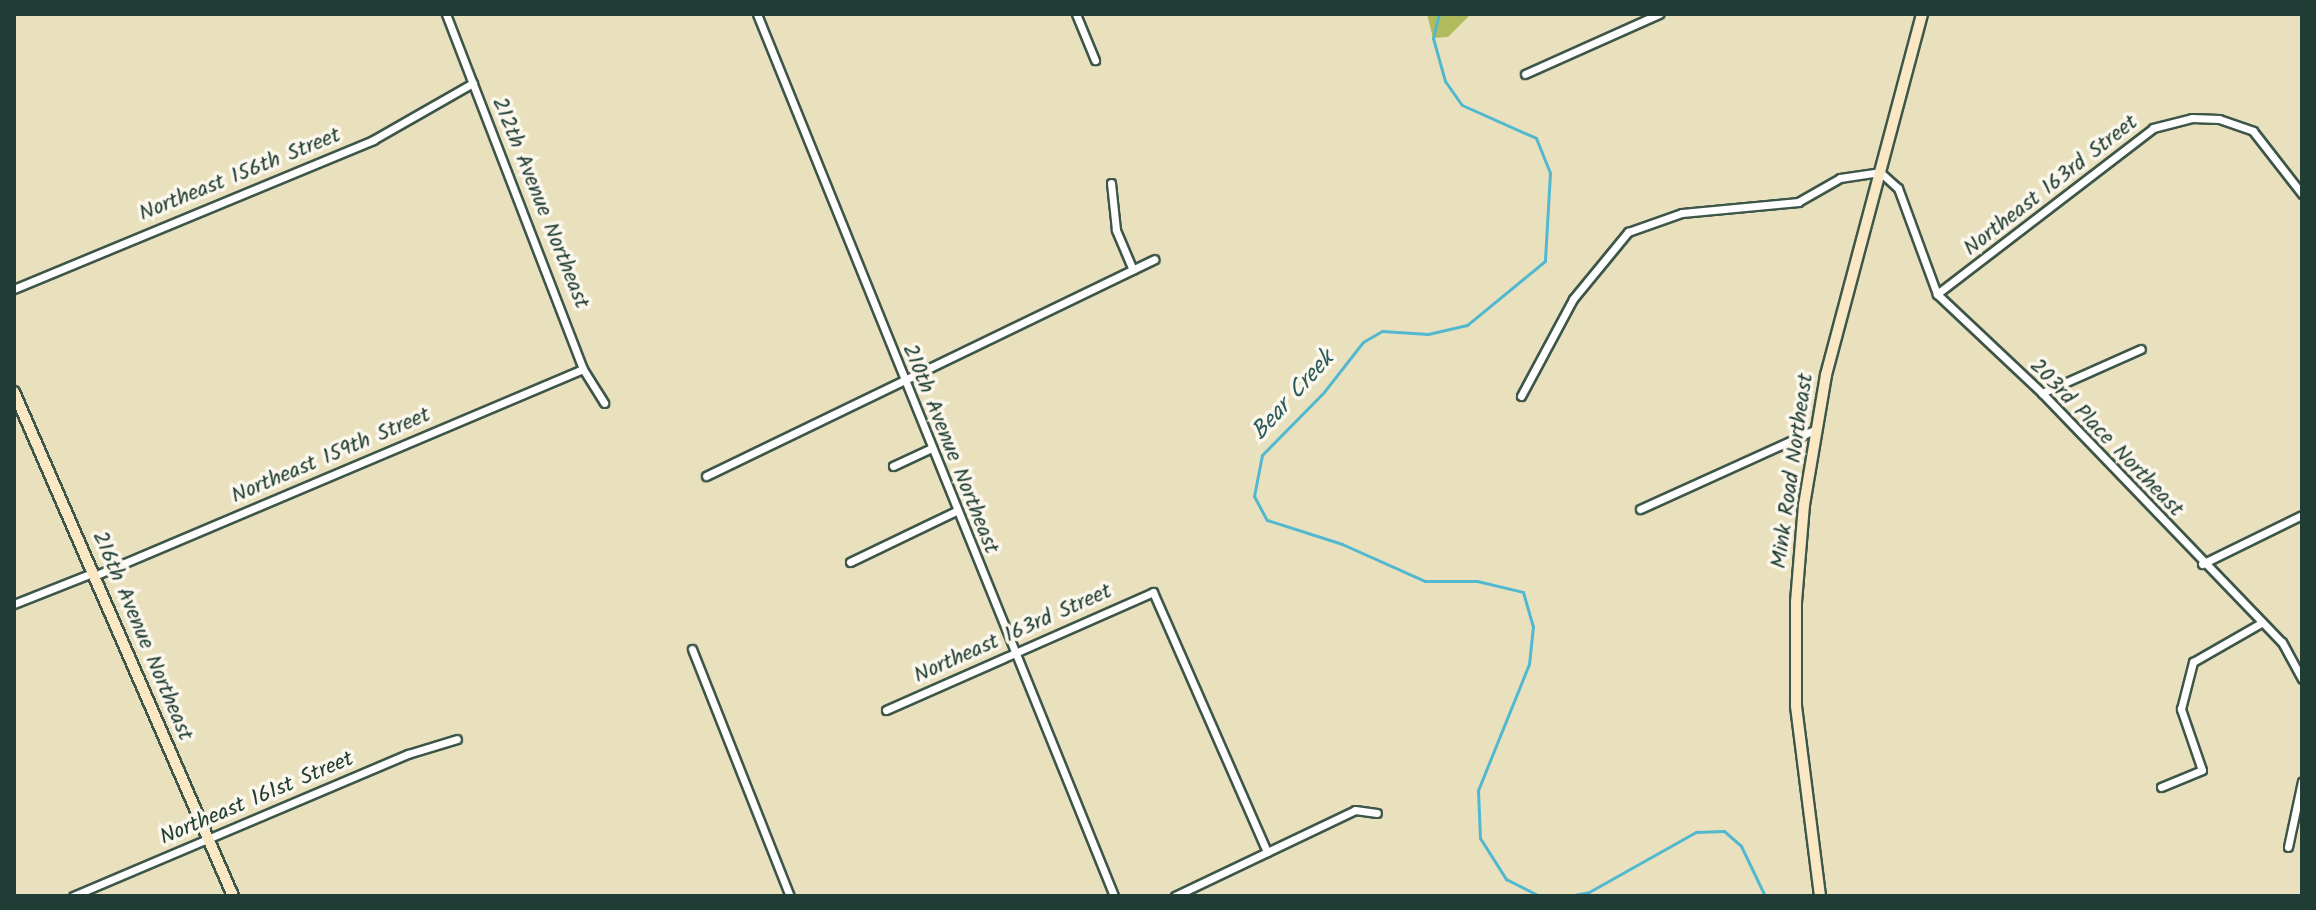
<!DOCTYPE html>
<html>
<head>
<meta charset="utf-8">
<style>
  body { margin:0 }
  #map { position:relative; width:2316px; height:910px; overflow:hidden; background:#e9e1be; font-family:Kalam,sans-serif }
  div>[style] { position:absolute }
  .green>* { inset:0; background:#afbb5c }
  .stream>* { height:3px; margin:-1.5px; padding:0 1.5px; transform-origin:1.5px; border-radius:1.5px; background:#51b8cf }
  .roads { filter:drop-shadow(2px 0 #3d5649) drop-shadow(-2px 0 #3d5649) drop-shadow(0 2px #3d5649) drop-shadow(0 -2px #3d5649) }
  .street>* { height:7px; margin:-3.5px; padding:0 3.5px; transform-origin:3.5px; border-radius:3.5px; background:#fff }
  .secondary>* { height:10px; margin:-5px; padding:0 5px; transform-origin:5px; border-radius:5px; background:#fae7c3 }
  span { translate:-50% -50%; white-space:nowrap; text-align:center; line-height:1.15; -webkit-text-stroke:7px #fbf7ec; paint-order:stroke }
  .street-label { font-size:22px; color:#1f3d34 }
  .water-label { font-size:24px; color:#2c5c5b; font-style:italic }
  .frame { position:absolute; inset:0; border:16px solid #1f3d34; pointer-events:none }
</style>
</head>
<body>
<div id="map">
  <div class="green">
    <div style="clip-path:polygon(1427px 14px,1471px 14px,1448px 37px,1433px 38px)"></div>
  </div>
  <div class="stream">
    <div style="left:1439px;top:14px;width:25px;rotate:104deg"></div>
    <div style="left:1433px;top:38px;width:45px;rotate:74.4deg"></div>
    <div style="left:1445px;top:81px;width:29px;rotate:55deg"></div>
    <div style="left:1462px;top:105px;width:81px;rotate:24deg"></div>
    <div style="left:1536px;top:138px;width:38px;rotate:68deg"></div>
    <div style="left:1550px;top:173px;width:88px;rotate:93.3deg"></div>
    <div style="left:1545px;top:261px;width:101px;rotate:140.6deg"></div>
    <div style="left:1467px;top:325px;width:40px;rotate:167deg"></div>
    <div style="left:1428px;top:334px;width:46px;rotate:-176.3deg"></div>
    <div style="left:1382px;top:331px;width:22px;rotate:150deg"></div>
    <div style="left:1363px;top:342px;width:63px;rotate:128deg"></div>
    <div style="left:1324px;top:392px;width:88px;rotate:134.5deg"></div>
    <div style="left:1262px;top:455px;width:42px;rotate:101deg"></div>
    <div style="left:1254px;top:496px;width:27px;rotate:62deg"></div>
    <div style="left:1267px;top:520px;width:79px;rotate:17.7deg"></div>
    <div style="left:1342px;top:544px;width:91px;rotate:24deg"></div>
    <div style="left:1425px;top:581px;width:52px"></div>
    <div style="left:1477px;top:581px;width:47px;rotate:13.4deg"></div>
    <div style="left:1523px;top:592px;width:35px;rotate:74deg"></div>
    <div style="left:1533px;top:626px;width:38px;rotate:96deg"></div>
    <div style="left:1529px;top:664px;width:136px;rotate:112deg"></div>
    <div style="left:1478px;top:790px;width:48px;rotate:87.6deg"></div>
    <div style="left:1480px;top:838px;width:49px;rotate:57.6deg"></div>
    <div style="left:1506px;top:879px;width:37px;rotate:27deg"></div>
    <div style="left:1569px;top:896px;width:20px;rotate:-11deg"></div>
    <div style="left:1589px;top:892px;width:123px;rotate:-29.3deg"></div>
    <div style="left:1696px;top:832px;width:28px;rotate:-2deg"></div>
    <div style="left:1724px;top:831px;width:23px;rotate:41deg"></div>
    <div style="left:1741px;top:846px;width:55px;rotate:64.4deg"></div>
  </div>
  <div class="roads">
    <div class="street">
      <div style="left:446px;top:14px;width:381px;rotate:68.9deg"></div>
      <div style="left:583px;top:369px;width:40px;rotate:58deg"></div>
      <div style="left:757px;top:14px;width:952px;rotate:67.96deg"></div>
      <div style="left:1076px;top:14px;width:50px;rotate:67.6deg"></div>
      <div style="left:1525px;top:74px;width:147px;rotate:-24.1deg"></div>
      <div style="left:1111px;top:183px;width:47px;rotate:83.9deg"></div>
      <div style="left:1116px;top:230px;width:43px;rotate:67deg"></div>
      <div style="left:14px;top:289px;width:389px;rotate:-22.5deg"></div>
      <div style="left:373px;top:140px;width:115px;rotate:-29.7deg"></div>
      <div style="left:1937px;top:294px;width:272px;rotate:-37.5deg"></div>
      <div style="left:2153px;top:128px;width:40px;rotate:-14.4deg"></div>
      <div style="left:2192px;top:118px;width:27px;rotate:2deg"></div>
      <div style="left:2219px;top:119px;width:36px;rotate:19deg"></div>
      <div style="left:2253px;top:131px;width:80px;rotate:52.1deg"></div>
      <div style="left:2042px;top:393px;width:108px;rotate:-24deg"></div>
      <div style="left:1521px;top:396px;width:110px;rotate:-61.8deg"></div>
      <div style="left:1573px;top:299px;width:87px;rotate:-50.6deg"></div>
      <div style="left:1628px;top:232px;width:57px;rotate:-19.4deg"></div>
      <div style="left:1682px;top:213px;width:117px;rotate:-5.4deg"></div>
      <div style="left:1798px;top:202px;width:48px;rotate:-29.7deg"></div>
      <div style="left:1840px;top:178px;width:40px;rotate:-8.5deg"></div>
      <div style="left:1880px;top:172px;width:24px;rotate:42deg"></div>
      <div style="left:1898px;top:188px;width:113px;rotate:69.8deg"></div>
      <div style="left:1937px;top:294px;width:144px;rotate:43.3deg"></div>
      <div style="left:2042px;top:393px;width:346px;rotate:46.1deg"></div>
      <div style="left:2282px;top:642px;width:42px;rotate:61.6deg"></div>
      <div style="left:893px;top:466px;width:40px;rotate:-25deg"></div>
      <div style="left:706px;top:476px;width:498px;rotate:-25.8deg"></div>
      <div style="left:1640px;top:509px;width:193px;rotate:-24.4deg"></div>
      <div style="left:850px;top:562px;width:118px;rotate:-25.7deg"></div>
      <div style="left:2202px;top:564px;width:111px;rotate:-26.1deg"></div>
      <div style="left:94px;top:576px;width:531px;rotate:-22.94deg"></div>
      <div style="left:14px;top:604px;width:84px;rotate:-21.7deg"></div>
      <div style="left:692px;top:649px;width:266px;rotate:68.4deg"></div>
      <div style="left:886px;top:710px;width:292px;rotate:-23.8deg"></div>
      <div style="left:1153px;top:592px;width:284px;rotate:66.3deg"></div>
      <div style="left:2161px;top:787px;width:44px;rotate:-22.5deg"></div>
      <div style="left:2202px;top:770px;width:65px;rotate:-109deg"></div>
      <div style="left:2181px;top:709px;width:49px;rotate:-75.7deg"></div>
      <div style="left:2193px;top:662px;width:78px;rotate:-29.8deg"></div>
      <div style="left:2288px;top:847px;width:67px;rotate:-78deg"></div>
      <div style="left:73px;top:896px;width:364px;rotate:-23deg"></div>
      <div style="left:408px;top:754px;width:51px;rotate:-17deg"></div>
      <div style="left:1175px;top:896px;width:199px;rotate:-25.5deg"></div>
      <div style="left:1355px;top:810px;width:22px;rotate:8deg"></div>
    </div>
    <div class="secondary">
      <div style="left:14px;top:392px;width:550px;rotate:66.51deg"></div>
      <div style="left:1820px;top:896px;width:192px;rotate:-97.2deg"></div>
      <div style="left:1796px;top:706px;width:104px;rotate:-90deg"></div>
      <div style="left:1796px;top:602px;width:97px;rotate:-85.3deg"></div>
      <div style="left:1804px;top:505px;width:132px;rotate:-80.4deg"></div>
      <div style="left:1826px;top:375px;width:374px;rotate:-75.1deg"></div>
    </div>
  </div>
  <div class="street-label">
    <span style="left:240px;top:175px;rotate:-22deg">Northeast 156th Street</span>
    <span style="left:2051px;top:186px;rotate:-38deg">Northeast 163rd Street</span>
    <span style="left:540px;top:203px;rotate:68deg">212th Avenue Northeast</span>
    <span style="left:2106px;top:438px;rotate:46deg">203rd Place Northeast</span>
    <span style="left:950px;top:449px;rotate:68deg">210th Avenue Northeast</span>
    <span style="left:331px;top:456px;rotate:-23deg">Northeast 159th Street</span>
    <span style="left:1793px;top:471px;rotate:-82deg">Mink Road Northeast</span>
    <span style="left:1013px;top:634px;rotate:-24deg">Northeast 163rd Street</span>
    <span style="left:142px;top:636px;rotate:67deg">216th Avenue Northeast</span>
    <span style="left:257px;top:799px;rotate:-23deg">Northeast 161st Street</span>
  </div>
  <div class="water-label">
    <span style="left:1293px;top:396px;rotate:-48deg">Bear Creek</span>
  </div>
  <div class="frame"></div>
</div>
</body>
</html>
